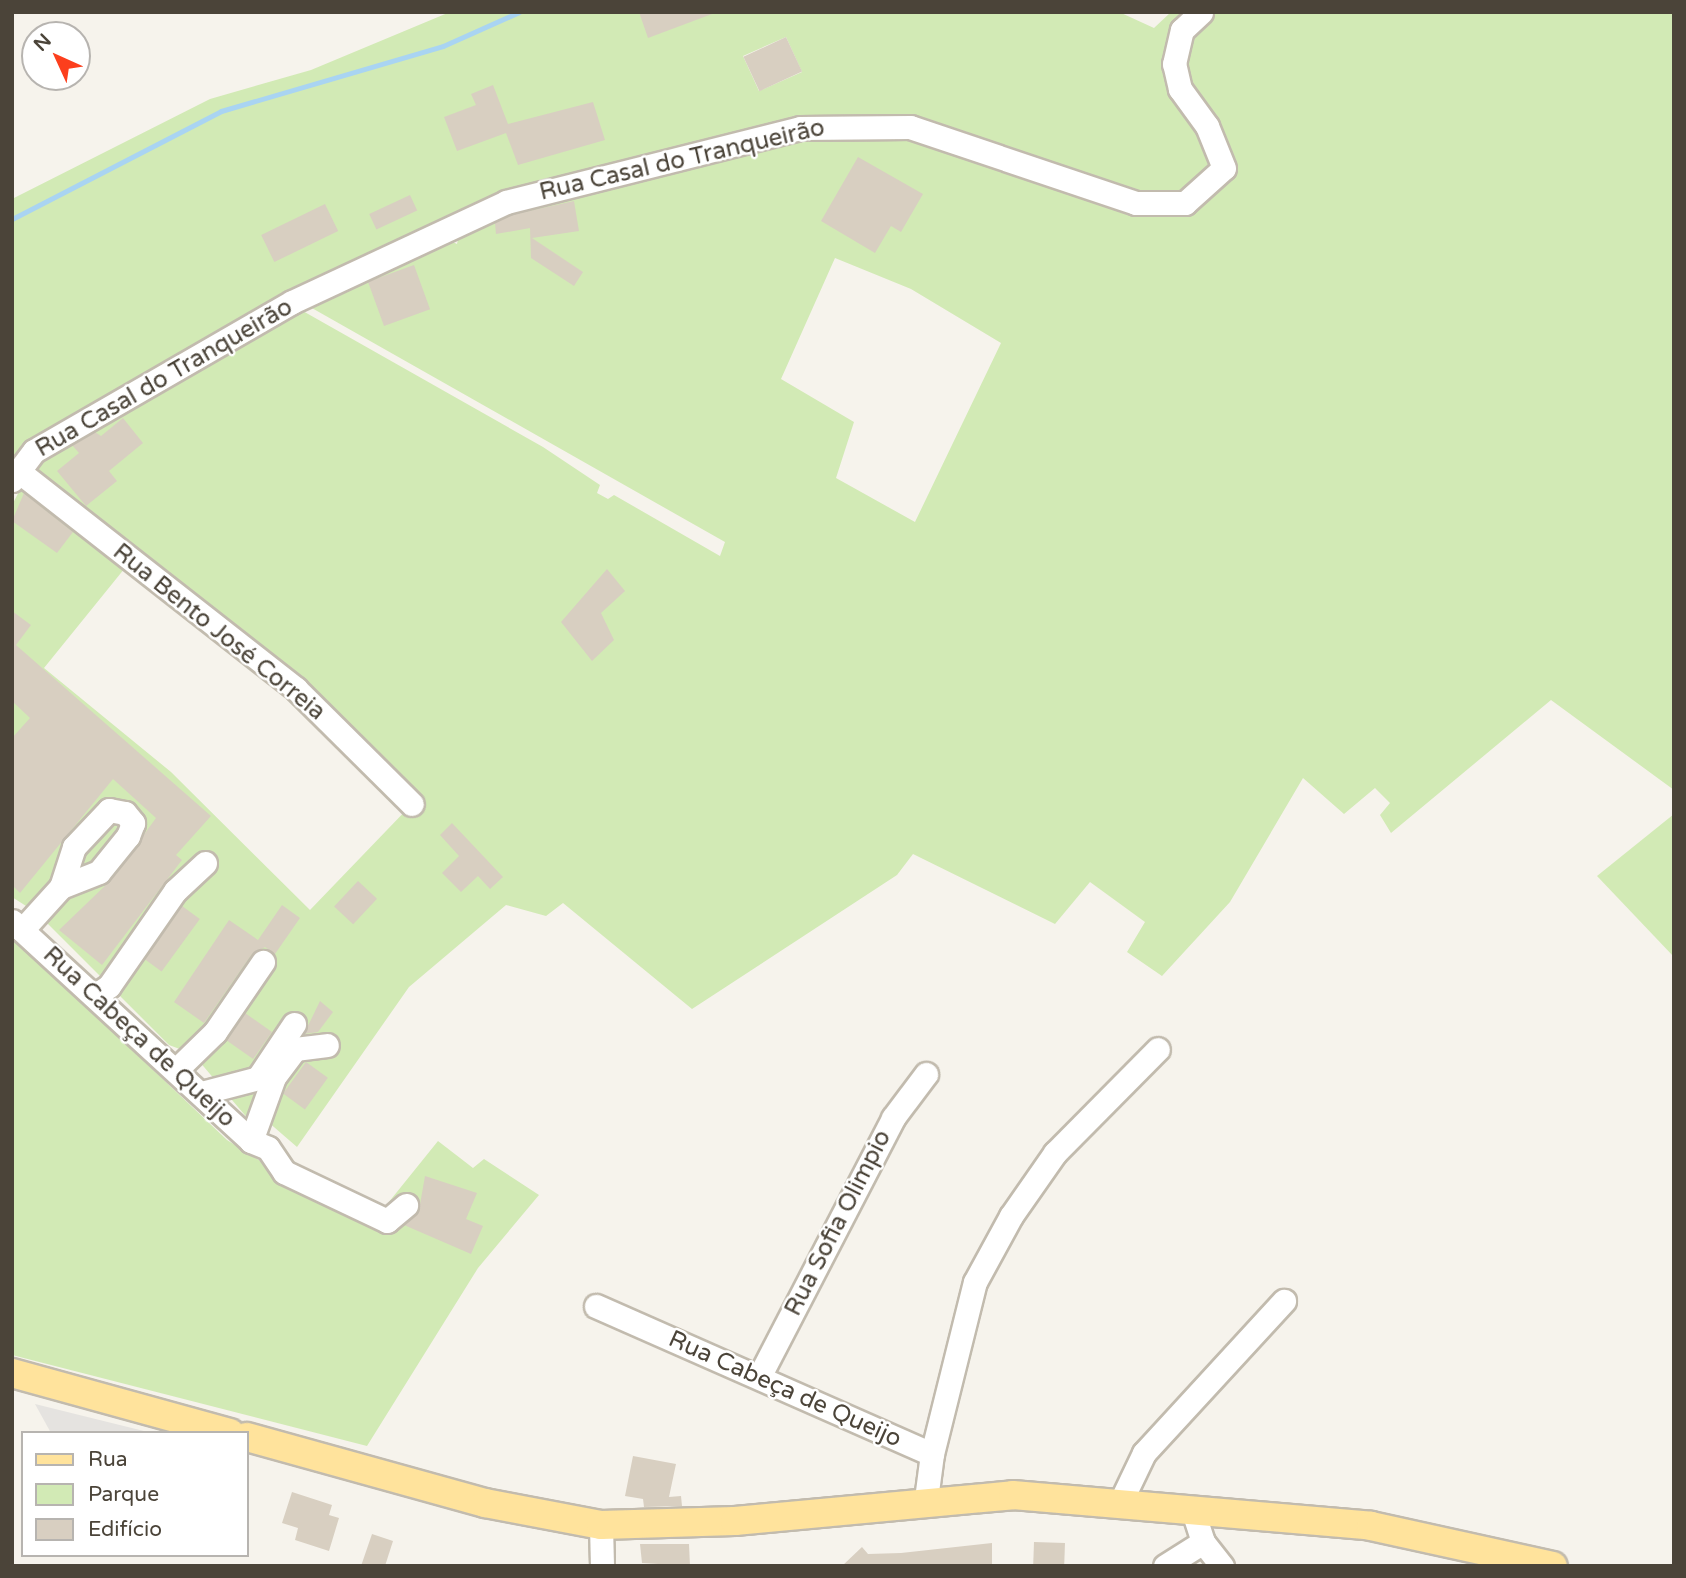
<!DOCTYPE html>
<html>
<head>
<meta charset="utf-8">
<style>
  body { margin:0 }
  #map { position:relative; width:1686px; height:1578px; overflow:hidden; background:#f6f3ec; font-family:"Varela Round",sans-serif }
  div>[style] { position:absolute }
  .green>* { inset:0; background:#d2eab5 }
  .parking>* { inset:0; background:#e5e3e0 }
  .stream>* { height:5px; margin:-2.5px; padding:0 2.5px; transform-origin:2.5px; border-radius:2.5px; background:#a9d4f2 }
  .building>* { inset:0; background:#d8cfc1; transform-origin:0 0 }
  .roads { filter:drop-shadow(2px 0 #c2bbae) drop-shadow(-2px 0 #c2bbae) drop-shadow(0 2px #c2bbae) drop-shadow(0 -2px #c2bbae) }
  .minor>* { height:23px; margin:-11.5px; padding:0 11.5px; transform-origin:11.5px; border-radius:11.5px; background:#fff }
  .major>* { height:28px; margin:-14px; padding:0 14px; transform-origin:14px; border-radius:14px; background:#ffe39c }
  span { translate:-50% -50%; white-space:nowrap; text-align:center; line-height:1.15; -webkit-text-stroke:5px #fff; paint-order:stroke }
  .street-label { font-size:24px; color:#4b4439 }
  .frame { position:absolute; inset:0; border:14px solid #4b4439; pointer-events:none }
  .legend { position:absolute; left:21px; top:1431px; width:228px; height:126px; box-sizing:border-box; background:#fff; border:2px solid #b7b4b0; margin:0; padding:9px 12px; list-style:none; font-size:21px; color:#4b4439 }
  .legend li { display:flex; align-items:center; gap:14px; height:35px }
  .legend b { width:35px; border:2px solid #b7b4b0 }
  .north { position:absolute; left:21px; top:21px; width:70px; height:70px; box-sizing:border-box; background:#fff; border:2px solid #b7b4b0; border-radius:50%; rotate:315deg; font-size:19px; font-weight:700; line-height:28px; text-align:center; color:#4b4439 }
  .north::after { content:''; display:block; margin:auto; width:24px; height:32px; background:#fc3f1d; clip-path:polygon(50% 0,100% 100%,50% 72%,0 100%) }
</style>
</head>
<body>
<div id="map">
  <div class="green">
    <div style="clip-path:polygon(evenodd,450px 12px,1119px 12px,1154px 28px,1171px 12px,1199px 12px,1176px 46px,1221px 167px,1167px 205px,847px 116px,469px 213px,12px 470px,12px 199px,210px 99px,311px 70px,450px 12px,786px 37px,802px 72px,759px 91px,743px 56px,786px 37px)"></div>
    <div style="clip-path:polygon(evenodd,1203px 12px,1674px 12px,1674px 790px,1551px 700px,1391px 833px,1380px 815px,1390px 803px,1375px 788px,1344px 814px,1303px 778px,1230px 902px,1162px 976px,1127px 952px,1145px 922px,1090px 882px,1055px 924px,913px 854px,897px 875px,692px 1009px,563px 903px,546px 916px,506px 905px,409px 987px,297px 1147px,267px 1121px,249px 1120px,193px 1054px,169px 1045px,37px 913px,12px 897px,12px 505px,23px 484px,129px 563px,44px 668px,171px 772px,310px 910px,412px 804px,29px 472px,33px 462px,294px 306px,543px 447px,600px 485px,597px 493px,608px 499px,614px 495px,720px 556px,725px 542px,303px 303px,442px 237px,457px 244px,460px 230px,493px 212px,831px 126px,910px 127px,1167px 209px,1226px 168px,1176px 64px,1203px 12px,835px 258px,911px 289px,1001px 343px,915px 522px,836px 478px,854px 422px,781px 379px,835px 258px)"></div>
    <div style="clip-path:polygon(1674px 814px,1674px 957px,1597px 876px)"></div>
    <div style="clip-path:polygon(12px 936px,227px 1140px,306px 1190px,384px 1208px,438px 1141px,473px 1168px,484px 1159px,539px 1195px,478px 1268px,367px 1446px,12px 1355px)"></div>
  </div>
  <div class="parking">
    <div style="clip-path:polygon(35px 1404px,152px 1433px,51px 1433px)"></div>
  </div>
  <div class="stream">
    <div style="left:12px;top:219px;width:235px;rotate:-27.3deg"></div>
    <div style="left:221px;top:111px;width:231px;rotate:-16.3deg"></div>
    <div style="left:443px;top:46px;width:83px;rotate:-24.1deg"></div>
  </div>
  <div class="building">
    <div style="clip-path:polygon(639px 12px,712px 12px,712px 14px,648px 38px)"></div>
    <div style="left:786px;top:37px;width:38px;height:47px;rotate:65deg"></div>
    <div style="clip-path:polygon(493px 85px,508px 124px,593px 102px,605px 140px,518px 165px,506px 133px,457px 151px,444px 117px,476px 105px,471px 94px)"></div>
    <div style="clip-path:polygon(858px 157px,923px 194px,901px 232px,891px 226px,875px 253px,821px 221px)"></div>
    <div style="left:410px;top:195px;width:17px;height:45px;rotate:65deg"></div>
    <div style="clip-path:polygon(574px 201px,579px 231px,532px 238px,583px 272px,574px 286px,531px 258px,530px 228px,496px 234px,495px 223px,511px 215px)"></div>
    <div style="left:325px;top:204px;width:30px;height:71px;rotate:64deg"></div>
    <div style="left:414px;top:265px;width:47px;height:49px;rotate:70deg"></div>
    <div style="clip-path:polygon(123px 418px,143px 443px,109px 471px,117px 481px,86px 506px,57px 471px,79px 453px,72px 445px,95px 432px,101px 436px)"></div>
    <div style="clip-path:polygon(24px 493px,73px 532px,57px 553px,12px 521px)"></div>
    <div style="clip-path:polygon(607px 569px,625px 591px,601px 613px,614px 640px,592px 661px,561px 622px)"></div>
    <div style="clip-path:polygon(12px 611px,31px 625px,16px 645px,211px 816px,176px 855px,182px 860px,102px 965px,59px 930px,110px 881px,156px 818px,113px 779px,20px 893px,12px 885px,12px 738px,30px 718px,12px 701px)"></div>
    <div style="clip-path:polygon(452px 823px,503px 877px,490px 889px,478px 876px,461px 892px,442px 873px,459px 856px,440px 835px)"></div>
    <div style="left:358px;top:881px;width:26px;height:35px;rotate:43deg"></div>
    <div style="clip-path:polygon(282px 905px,300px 918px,275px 954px,265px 947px,252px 954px,204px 1023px,174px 1002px,229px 920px,258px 940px)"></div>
    <div style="left:182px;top:906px;width:22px;height:65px;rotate:36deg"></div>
    <div style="clip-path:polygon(320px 1001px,333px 1012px,318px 1032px,304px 1034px)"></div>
    <div style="left:245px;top:1013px;width:33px;height:33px;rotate:35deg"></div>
    <div style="left:306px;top:1062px;width:27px;height:39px;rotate:36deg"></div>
    <div style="clip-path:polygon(425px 1176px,477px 1193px,466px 1219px,483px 1226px,471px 1254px,404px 1225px,419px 1210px)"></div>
    <div style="clip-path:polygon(633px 1456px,676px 1464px,669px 1497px,681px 1496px,682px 1506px,644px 1507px,643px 1499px,625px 1496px)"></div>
    <div style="clip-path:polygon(292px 1492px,332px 1505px,329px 1515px,339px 1518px,329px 1551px,295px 1540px,298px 1528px,282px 1523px)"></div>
    <div style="clip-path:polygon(372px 1534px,393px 1541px,385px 1566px,361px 1566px)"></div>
    <div style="left:1034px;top:1542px;width:31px;height:24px;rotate:2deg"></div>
    <div style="clip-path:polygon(992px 1543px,992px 1566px,842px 1566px,862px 1547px,868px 1554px,901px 1553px)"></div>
    <div style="clip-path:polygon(640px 1544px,689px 1544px,690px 1566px,642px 1563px)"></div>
  </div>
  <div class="roads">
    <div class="minor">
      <div style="left:17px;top:470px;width:355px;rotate:38.1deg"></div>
      <div style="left:296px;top:689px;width:163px;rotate:44.8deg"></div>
      <div style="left:12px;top:480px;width:36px;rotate:-53deg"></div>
      <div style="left:34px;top:451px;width:298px;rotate:-30deg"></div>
      <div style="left:292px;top:302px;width:236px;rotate:-25deg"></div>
      <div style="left:506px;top:202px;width:303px;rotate:-14.1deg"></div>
      <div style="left:800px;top:128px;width:110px;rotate:-0.5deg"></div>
      <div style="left:910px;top:127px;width:238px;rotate:18.6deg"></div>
      <div style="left:1136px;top:203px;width:49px"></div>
      <div style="left:1185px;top:203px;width:52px;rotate:-41.9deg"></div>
      <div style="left:1224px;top:168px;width:45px;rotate:-112deg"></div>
      <div style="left:1207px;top:126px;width:46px;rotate:-126.1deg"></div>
      <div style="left:1180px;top:89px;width:26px;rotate:-103deg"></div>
      <div style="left:1174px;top:64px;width:35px;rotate:-77deg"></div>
      <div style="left:1182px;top:30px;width:26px;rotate:-43deg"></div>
      <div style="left:12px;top:921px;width:325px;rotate:42.6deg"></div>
      <div style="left:251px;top:1141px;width:18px;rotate:22deg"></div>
      <div style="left:268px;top:1148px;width:29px;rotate:56deg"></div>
      <div style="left:284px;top:1172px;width:114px;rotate:25.4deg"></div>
      <div style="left:387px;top:1221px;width:25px;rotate:-40deg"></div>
      <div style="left:22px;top:930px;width:58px;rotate:-47.8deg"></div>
      <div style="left:61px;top:887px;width:42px;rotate:-72deg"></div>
      <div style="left:74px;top:847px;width:51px;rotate:-46.6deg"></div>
      <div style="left:109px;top:810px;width:16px;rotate:11deg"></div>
      <div style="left:125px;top:813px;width:13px;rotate:51deg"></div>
      <div style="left:133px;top:823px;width:14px;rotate:111deg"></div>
      <div style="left:128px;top:836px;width:46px;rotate:128.9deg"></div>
      <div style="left:99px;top:872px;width:41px;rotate:158.5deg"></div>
      <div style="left:96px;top:995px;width:16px;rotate:-35deg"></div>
      <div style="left:109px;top:986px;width:116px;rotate:-55.2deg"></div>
      <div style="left:175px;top:891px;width:41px;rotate:-43deg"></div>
      <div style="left:177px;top:1069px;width:53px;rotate:-44.2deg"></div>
      <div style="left:215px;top:1032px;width:85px;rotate:-55.6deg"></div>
      <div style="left:201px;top:1093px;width:59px;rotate:-14.7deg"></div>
      <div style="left:258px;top:1078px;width:65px;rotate:-56.3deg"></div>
      <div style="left:251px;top:1141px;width:68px;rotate:-70.2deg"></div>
      <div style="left:274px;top:1077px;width:35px;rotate:-53deg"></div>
      <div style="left:295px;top:1049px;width:32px;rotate:-7deg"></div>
      <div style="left:596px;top:1306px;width:367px;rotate:23.8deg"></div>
      <div style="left:932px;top:1454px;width:45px;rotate:97.6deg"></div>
      <div style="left:759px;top:1377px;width:292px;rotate:-62.6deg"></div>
      <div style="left:893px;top:1118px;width:55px;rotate:-53.1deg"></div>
      <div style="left:932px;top:1454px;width:177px;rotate:-76deg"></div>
      <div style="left:975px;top:1282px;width:75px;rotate:-61.4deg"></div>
      <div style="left:1011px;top:1216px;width:77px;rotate:-55.1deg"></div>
      <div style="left:1055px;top:1153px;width:146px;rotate:-45.3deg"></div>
      <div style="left:1121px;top:1501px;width:53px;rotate:-64.4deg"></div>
      <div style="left:1144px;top:1453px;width:207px;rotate:-47.4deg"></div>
      <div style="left:1192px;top:1508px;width:36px;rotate:72deg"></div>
      <div style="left:1203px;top:1542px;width:31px;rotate:52deg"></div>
      <div style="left:601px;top:1525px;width:41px;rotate:88.6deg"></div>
      <div style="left:1165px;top:1566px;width:45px;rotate:-32.3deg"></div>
    </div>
    <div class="major">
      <div style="left:12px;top:1373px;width:226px;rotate:15.4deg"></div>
      <div style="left:247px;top:1437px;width:247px;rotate:15.5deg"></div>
      <div style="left:485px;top:1503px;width:118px;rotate:10.7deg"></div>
      <div style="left:601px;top:1525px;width:134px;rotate:-1.7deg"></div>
      <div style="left:735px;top:1521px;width:279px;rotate:-5.3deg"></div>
      <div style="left:1013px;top:1495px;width:359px;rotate:4.9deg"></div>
      <div style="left:1371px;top:1526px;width:186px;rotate:12.4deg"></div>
    </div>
  </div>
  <div class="street-label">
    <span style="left:682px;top:160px;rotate:-13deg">Rua Casal do Tranqueirão</span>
    <span style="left:164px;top:378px;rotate:-30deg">Rua Casal do Tranqueirão</span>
    <span style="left:219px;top:632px;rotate:39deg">Rua Bento José Correia</span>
    <span style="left:139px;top:1037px;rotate:43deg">Rua Cabeça de Queijo</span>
    <span style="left:838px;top:1223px;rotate:-63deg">Rua Sofia Olimpio</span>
    <span style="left:785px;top:1389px;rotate:24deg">Rua Cabeça de Queijo</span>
  </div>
  <div class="frame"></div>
  <ul class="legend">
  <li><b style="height:9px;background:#ffe39c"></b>Rua</li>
  <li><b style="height:19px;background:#d2eab5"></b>Parque</li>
  <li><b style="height:19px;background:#d8cfc1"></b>Edifício</li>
  </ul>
  <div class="north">N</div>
</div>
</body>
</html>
